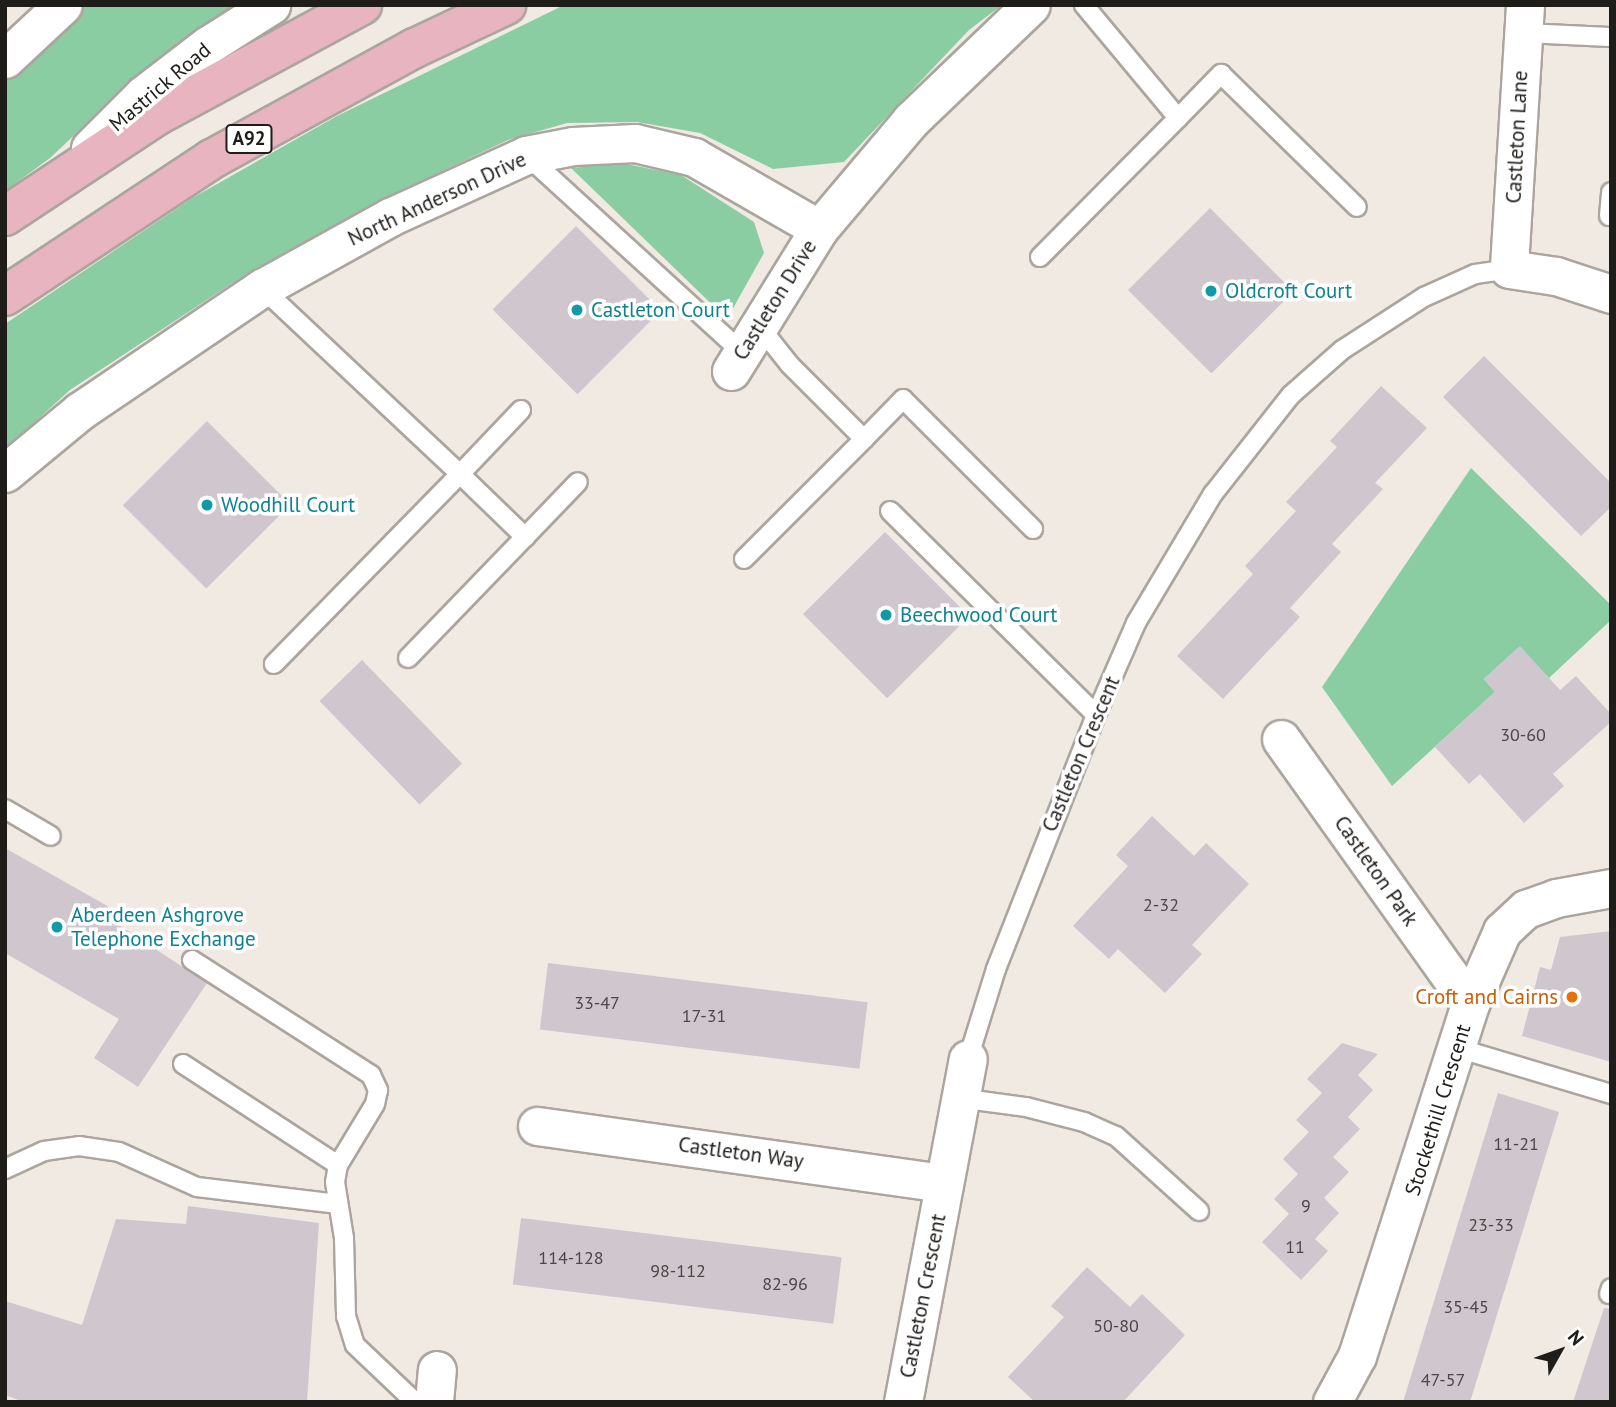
<!DOCTYPE html>
<html>
<head>
<meta charset="utf-8">
<style>
  body { margin:0 }
  #map { position:relative; width:1616px; height:1407px; overflow:hidden; background:#f0eae2; font-family:"PT Sans",sans-serif }
  div>[style] { position:absolute }
  .green>* { inset:0; background:#8bcda3 }
  .building>* { inset:0; background:#cfc7cd; transform-origin:0 0 }
  .roads { filter:drop-shadow(2px 0 #aba59e) drop-shadow(-2px 0 #aba59e) drop-shadow(0 2px #aba59e) drop-shadow(0 -2px #aba59e) }
  .service>* { height:18px; margin:-9px; padding:0 9px; transform-origin:9px; border-radius:9px; background:#fff }
  .minor>* { height:37px; margin:-18.5px; padding:0 18.5px; transform-origin:18.5px; border-radius:18.5px; background:#fff }
  .primary>* { height:38px; margin:-19px; padding:0 19px; transform-origin:19px; border-radius:19px; background:#e7b4c0 }
  .dots>* { width:19px; height:19px; translate:-50% -50%; box-sizing:border-box; border:4px solid #fff; border-radius:50% }
  span { translate:-50% -50%; white-space:nowrap; text-align:center; line-height:1.15; -webkit-text-stroke:7px #fff; paint-order:stroke }
  .number-label { font-size:18px; color:#4b4847 }
  .number-label span { -webkit-text-stroke-width:0 }
  .shield-label span { padding:2px 5px; background:#fff; border:2px solid; border-radius:5px; -webkit-text-stroke-width:0 }
  .shield-label { font-size:19px; color:#1f1d1a; font-weight:700 }
  .street-label { font-size:21px; color:#1f1d1a }
  .culture-label { font-size:21px; color:#0d838f }
  .left { translate:0 -50%; text-align:left }
  .food-label { font-size:21px; color:#c56008 }
  .right { translate:-100% -50%; text-align:right }
  .frame { position:absolute; inset:0; border:7px solid #1f1d1a; pointer-events:none }
  .north { position:absolute; left:1525px; top:1316px; width:70px; height:70px; -webkit-text-stroke:5px #fff; paint-order:stroke; rotate:50deg; font-size:19px; font-weight:700; line-height:28px; text-align:center; color:#1f1d1a }
  .north::after { content:''; display:block; margin:auto; width:24px; height:32px; background:#1f1d1a; clip-path:polygon(50% 0,100% 100%,50% 72%,0 100%) }
</style>
</head>
<body>
<div id="map">
  <div class="green">
    <div style="clip-path:polygon(63px 5px,238px 5px,133px 80px,50px 158px,5px 191px,5px 59px)"></div>
    <div style="clip-path:polygon(1002px 5px,969px 30px,844px 162px,773px 169px,700px 133px,637px 122px,567px 123px,508px 140px,379px 201px,249px 272px,70px 390px,5px 449px,5px 324px,194px 197px,337px 116px,562px 6px)"></div>
    <div style="clip-path:polygon(621px 163px,681px 175px,754px 222px,764px 253px,727px 319px,571px 168px)"></div>
    <div style="clip-path:polygon(1471px 468px,1611px 605px,1611px 620px,1549px 678px,1519px 647px,1484px 679px,1495px 692px,1392px 786px,1322px 687px)"></div>
  </div>
  <div class="building">
    <div style="left:1210px;top:208px;width:118px;height:116px;rotate:45deg"></div>
    <div style="left:576px;top:226px;width:120px;height:118px;rotate:45deg"></div>
    <div style="clip-path:polygon(1484px 356px,1611px 483px,1611px 507px,1581px 536px,1443px 397px)"></div>
    <div style="clip-path:polygon(1381px 386px,1427px 428px,1375px 483px,1383px 489px,1332px 544px,1341px 552px,1290px 608px,1300px 617px,1223px 699px,1177px 656px,1253px 574px,1245px 566px,1296px 511px,1286px 502px,1337px 447px,1330px 441px)"></div>
    <div style="left:207px;top:421px;width:118px;height:119px;rotate:45deg"></div>
    <div style="left:885px;top:532px;width:119px;height:116px;rotate:45deg"></div>
    <div style="clip-path:polygon(1520px 646px,1560px 690px,1576px 676px,1611px 714px,1611px 722px,1553px 774px,1564px 786px,1524px 823px,1480px 774px,1469px 784px,1435px 747px,1495px 692px,1484px 679px)"></div>
    <div style="left:362px;top:660px;width:144px;height:59px;rotate:46deg"></div>
    <div style="clip-path:polygon(1152px 816px,1194px 856px,1206px 843px,1249px 884px,1192px 945px,1202px 954px,1165px 993px,1118px 949px,1109px 959px,1073px 926px,1128px 866px,1116px 855px)"></div>
    <div style="clip-path:polygon(5px 848px,118px 912px,113px 921px,207px 983px,138px 1087px,94px 1058px,119px 1019px,5px 953px)"></div>
    <div style="clip-path:polygon(1611px 931px,1611px 1062px,1522px 1036px,1540px 967px,1551px 970px,1560px 937px)"></div>
    <div style="left:548px;top:963px;width:322px;height:67px;rotate:7deg"></div>
    <div style="clip-path:polygon(1342px 1043px,1378px 1054px,1358px 1075px,1373px 1090px,1348px 1117px,1360px 1129px,1333px 1157px,1349px 1172px,1324px 1198px,1339px 1213px,1315px 1239px,1328px 1251px,1301px 1280px,1262px 1242px,1289px 1214px,1274px 1199px,1298px 1174px,1283px 1159px,1309px 1132px,1296px 1120px,1322px 1093px,1307px 1079px)"></div>
    <div style="clip-path:polygon(1498px 1093px,1559px 1112px,1509px 1276px,1470px 1402px,1403px 1402px)"></div>
    <div style="clip-path:polygon(188px 1206px,319px 1223px,307px 1402px,24px 1402px,5px 1395px,5px 1301px,82px 1325px,116px 1219px,186px 1224px)"></div>
    <div style="left:521px;top:1218px;width:323px;height:67px;rotate:7deg"></div>
    <div style="clip-path:polygon(1087px 1267px,1130px 1307px,1142px 1294px,1185px 1335px,1123px 1402px,1035px 1402px,1008px 1377px,1064px 1317px,1051px 1306px)"></div>
    <div style="clip-path:polygon(1604px 1308px,1611px 1309px,1611px 1402px,1573px 1402px)"></div>
  </div>
  <div class="roads">
    <div class="service">
      <div style="left:1523px;top:33px;width:88px;rotate:2.6deg"></div>
      <div style="left:1178px;top:118px;width:62px;rotate:-45.7deg"></div>
      <div style="left:1221px;top:74px;width:190px;rotate:44.4deg"></div>
      <div style="left:526px;top:155px;width:294px;rotate:42.4deg"></div>
      <div style="left:1609px;top:216px;width:24px;rotate:-85deg"></div>
      <div style="left:1040px;top:257px;width:196px;rotate:-45.2deg"></div>
      <div style="left:1178px;top:118px;width:147px;rotate:-129.8deg"></div>
      <div style="left:262px;top:288px;width:272px;rotate:43.2deg"></div>
      <div style="left:460px;top:474px;width:266px;rotate:134.4deg"></div>
      <div style="left:521px;top:410px;width:88px;rotate:133.6deg"></div>
      <div style="left:460px;top:474px;width:91px;rotate:44.1deg"></div>
      <div style="left:525px;top:537px;width:76px;rotate:-46.1deg"></div>
      <div style="left:864px;top:439px;width:56px;rotate:-45.7deg"></div>
      <div style="left:903px;top:399px;width:184px;rotate:45deg"></div>
      <div style="left:890px;top:511px;width:290px;rotate:44.7deg"></div>
      <div style="left:744px;top:559px;width:170px;rotate:-45deg"></div>
      <div style="left:864px;top:439px;width:105px;rotate:-135deg"></div>
      <div style="left:790px;top:365px;width:50px;rotate:-128.5deg"></div>
      <div style="left:408px;top:658px;width:168px;rotate:-46deg"></div>
      <div style="left:5px;top:809px;width:53px;rotate:30.4deg"></div>
      <div style="left:192px;top:960px;width:213px;rotate:32.7deg"></div>
      <div style="left:371px;top:1075px;width:17px;rotate:65deg"></div>
      <div style="left:378px;top:1090px;width:14px;rotate:102deg"></div>
      <div style="left:375px;top:1104px;width:71px;rotate:121.2deg"></div>
      <div style="left:338px;top:1165px;width:17px;rotate:100deg"></div>
      <div style="left:335px;top:1182px;width:57px;rotate:80.9deg"></div>
      <div style="left:344px;top:1238px;width:78px;rotate:88.5deg"></div>
      <div style="left:346px;top:1316px;width:30px;rotate:73deg"></div>
      <div style="left:355px;top:1345px;width:83px;rotate:43.5deg"></div>
      <div style="left:1457px;top:1048px;width:161px;rotate:16.6deg"></div>
      <div style="left:968px;top:1059px;width:94px;rotate:-72.7deg"></div>
      <div style="left:996px;top:969px;width:273px;rotate:-68.5deg"></div>
      <div style="left:1096px;top:715px;width:100px;rotate:-66.5deg"></div>
      <div style="left:1136px;top:623px;width:150px;rotate:-59.2deg"></div>
      <div style="left:1213px;top:494px;width:126px;rotate:-51.8deg"></div>
      <div style="left:1291px;top:395px;width:68px;rotate:-41.4deg"></div>
      <div style="left:1342px;top:350px;width:98px;rotate:-32.9deg"></div>
      <div style="left:1424px;top:297px;width:56px;rotate:-24.3deg"></div>
      <div style="left:1475px;top:274px;width:34px;rotate:-8deg"></div>
      <div style="left:183px;top:1064px;width:185px;rotate:33.1deg"></div>
      <div style="left:959px;top:1098px;width:68px;rotate:7.7deg"></div>
      <div style="left:1026px;top:1107px;width:60px;rotate:14.5deg"></div>
      <div style="left:1084px;top:1122px;width:35px;rotate:24deg"></div>
      <div style="left:1116px;top:1136px;width:112px;rotate:42.1deg"></div>
      <div style="left:5px;top:1169px;width:43px;rotate:-24.8deg"></div>
      <div style="left:44px;top:1151px;width:35px;rotate:-8deg"></div>
      <div style="left:79px;top:1146px;width:40px;rotate:8.5deg"></div>
      <div style="left:119px;top:1152px;width:85px;rotate:24.2deg"></div>
      <div style="left:197px;top:1187px;width:142px;rotate:6.9deg"></div>
      <div style="left:1609px;top:1294px;width:6px;rotate:-72deg"></div>
    </div>
    <div class="minor">
      <div style="left:1525px;top:5px;width:264px;rotate:93.5deg"></div>
      <div style="left:1509px;top:269px;width:48px;rotate:8.5deg"></div>
      <div style="left:1556px;top:276px;width:58px;rotate:18.1deg"></div>
      <div style="left:5px;top:59px;width:79px;rotate:-43deg"></div>
      <div style="left:90px;top:148px;width:75px;rotate:-45deg"></div>
      <div style="left:143px;top:95px;width:82px;rotate:-37.6deg"></div>
      <div style="left:208px;top:45px;width:75px;rotate:-32.4deg"></div>
      <div style="left:731px;top:371px;width:167px;rotate:-58.2deg"></div>
      <div style="left:819px;top:229px;width:143px;rotate:-49.8deg"></div>
      <div style="left:911px;top:120px;width:166px;rotate:-43.8deg"></div>
      <div style="left:5px;top:473px;width:97px;rotate:-39.6deg"></div>
      <div style="left:80px;top:411px;width:220px;rotate:-34.1deg"></div>
      <div style="left:262px;top:288px;width:146px;rotate:-29deg"></div>
      <div style="left:390px;top:217px;width:149px;rotate:-24.5deg"></div>
      <div style="left:526px;top:155px;width:48px;rotate:-10.8deg"></div>
      <div style="left:573px;top:146px;width:62px;rotate:-2.8deg"></div>
      <div style="left:635px;top:143px;width:61px;rotate:13.3deg"></div>
      <div style="left:694px;top:157px;width:144px;rotate:29.9deg"></div>
      <div style="left:1281px;top:739px;width:325px;rotate:54.5deg"></div>
      <div style="left:537px;top:1126px;width:411px;rotate:8deg"></div>
      <div style="left:434px;top:1402px;width:32px;rotate:-85deg"></div>
      <div style="left:903px;top:1402px;width:349px;rotate:-79.3deg"></div>
      <div style="left:1332px;top:1402px;width:52px;rotate:-61.5deg"></div>
      <div style="left:1357px;top:1356px;width:370px;rotate:-72.2deg"></div>
      <div style="left:1470px;top:1004px;width:80px;rotate:-66.3deg"></div>
      <div style="left:1502px;top:931px;width:33px;rotate:-43deg"></div>
      <div style="left:1526px;top:909px;width:32px;rotate:-20deg"></div>
      <div style="left:1556px;top:898px;width:56px;rotate:-10.3deg"></div>
    </div>
    <div class="primary">
      <div style="left:5px;top:216px;width:181px;rotate:-33.5deg"></div>
      <div style="left:156px;top:116px;width:234px;rotate:-28.3deg"></div>
      <div style="left:5px;top:296px;width:248px;rotate:-33.5deg"></div>
      <div style="left:212px;top:159px;width:231px;rotate:-28.7deg"></div>
      <div style="left:415px;top:48px;width:101px;rotate:-25.3deg"></div>
    </div>
  </div>
  <div class="dots">
    <div style="left:1211px;top:291px;background:#0f9aa8"></div>
    <div style="left:577px;top:310px;background:#0f9aa8"></div>
    <div style="left:207px;top:505px;background:#0f9aa8"></div>
    <div style="left:886px;top:615px;background:#0f9aa8"></div>
    <div style="left:57px;top:927px;background:#0f9aa8"></div>
    <div style="left:1572px;top:997px;background:#e8710a"></div>
  </div>
  <div class="number-label">
    <span style="left:1523px;top:735px">30-60</span>
    <span style="left:1161px;top:905px">2-32</span>
    <span style="left:597px;top:1003px">33-47</span>
    <span style="left:704px;top:1016px">17-31</span>
    <span style="left:1516px;top:1144px">11-21</span>
    <span style="left:1306px;top:1206px">9</span>
    <span style="left:1491px;top:1225px">23-33</span>
    <span style="left:1295px;top:1247px">11</span>
    <span style="left:571px;top:1258px">114-128</span>
    <span style="left:678px;top:1271px">98-112</span>
    <span style="left:785px;top:1284px">82-96</span>
    <span style="left:1466px;top:1307px">35-45</span>
    <span style="left:1116px;top:1326px">50-80</span>
    <span style="left:1443px;top:1380px">47-57</span>
  </div>
  <div class="shield-label">
    <span style="left:249px;top:139px">A92</span>
  </div>
  <div class="street-label">
    <span style="left:160px;top:87px;rotate:-40deg">Mastrick Road</span>
    <span style="left:1517px;top:137px;rotate:-87deg">Castleton Lane</span>
    <span style="left:437px;top:199px;rotate:-25deg">North Anderson Drive</span>
    <span style="left:775px;top:300px;rotate:-58deg">Castleton Drive</span>
    <span style="left:1081px;top:754px;rotate:-67deg">Castleton Crescent</span>
    <span style="left:1376px;top:871px;rotate:55deg">Castleton Park</span>
    <span style="left:1438px;top:1110px;rotate:-73deg">Stockethill Crescent</span>
    <span style="left:741px;top:1153px;rotate:8deg">Castleton Way</span>
    <span style="left:923px;top:1296px;rotate:-79deg">Castleton Crescent</span>
  </div>
  <div class="culture-label">
    <span class="left" style="left:1225px;top:291px">Oldcroft Court</span>
    <span class="left" style="left:591px;top:310px">Castleton Court</span>
    <span class="left" style="left:221px;top:505px">Woodhill Court</span>
    <span class="left" style="left:900px;top:615px">Beechwood Court</span>
    <span class="left" style="left:71px;top:927px">Aberdeen Ashgrove<br>Telephone Exchange</span>
  </div>
  <div class="food-label">
    <span class="right" style="left:1558px;top:997px">Croft and Cairns</span>
  </div>
  <div class="frame"></div>
  <div class="north">N</div>
</div>
</body>
</html>
